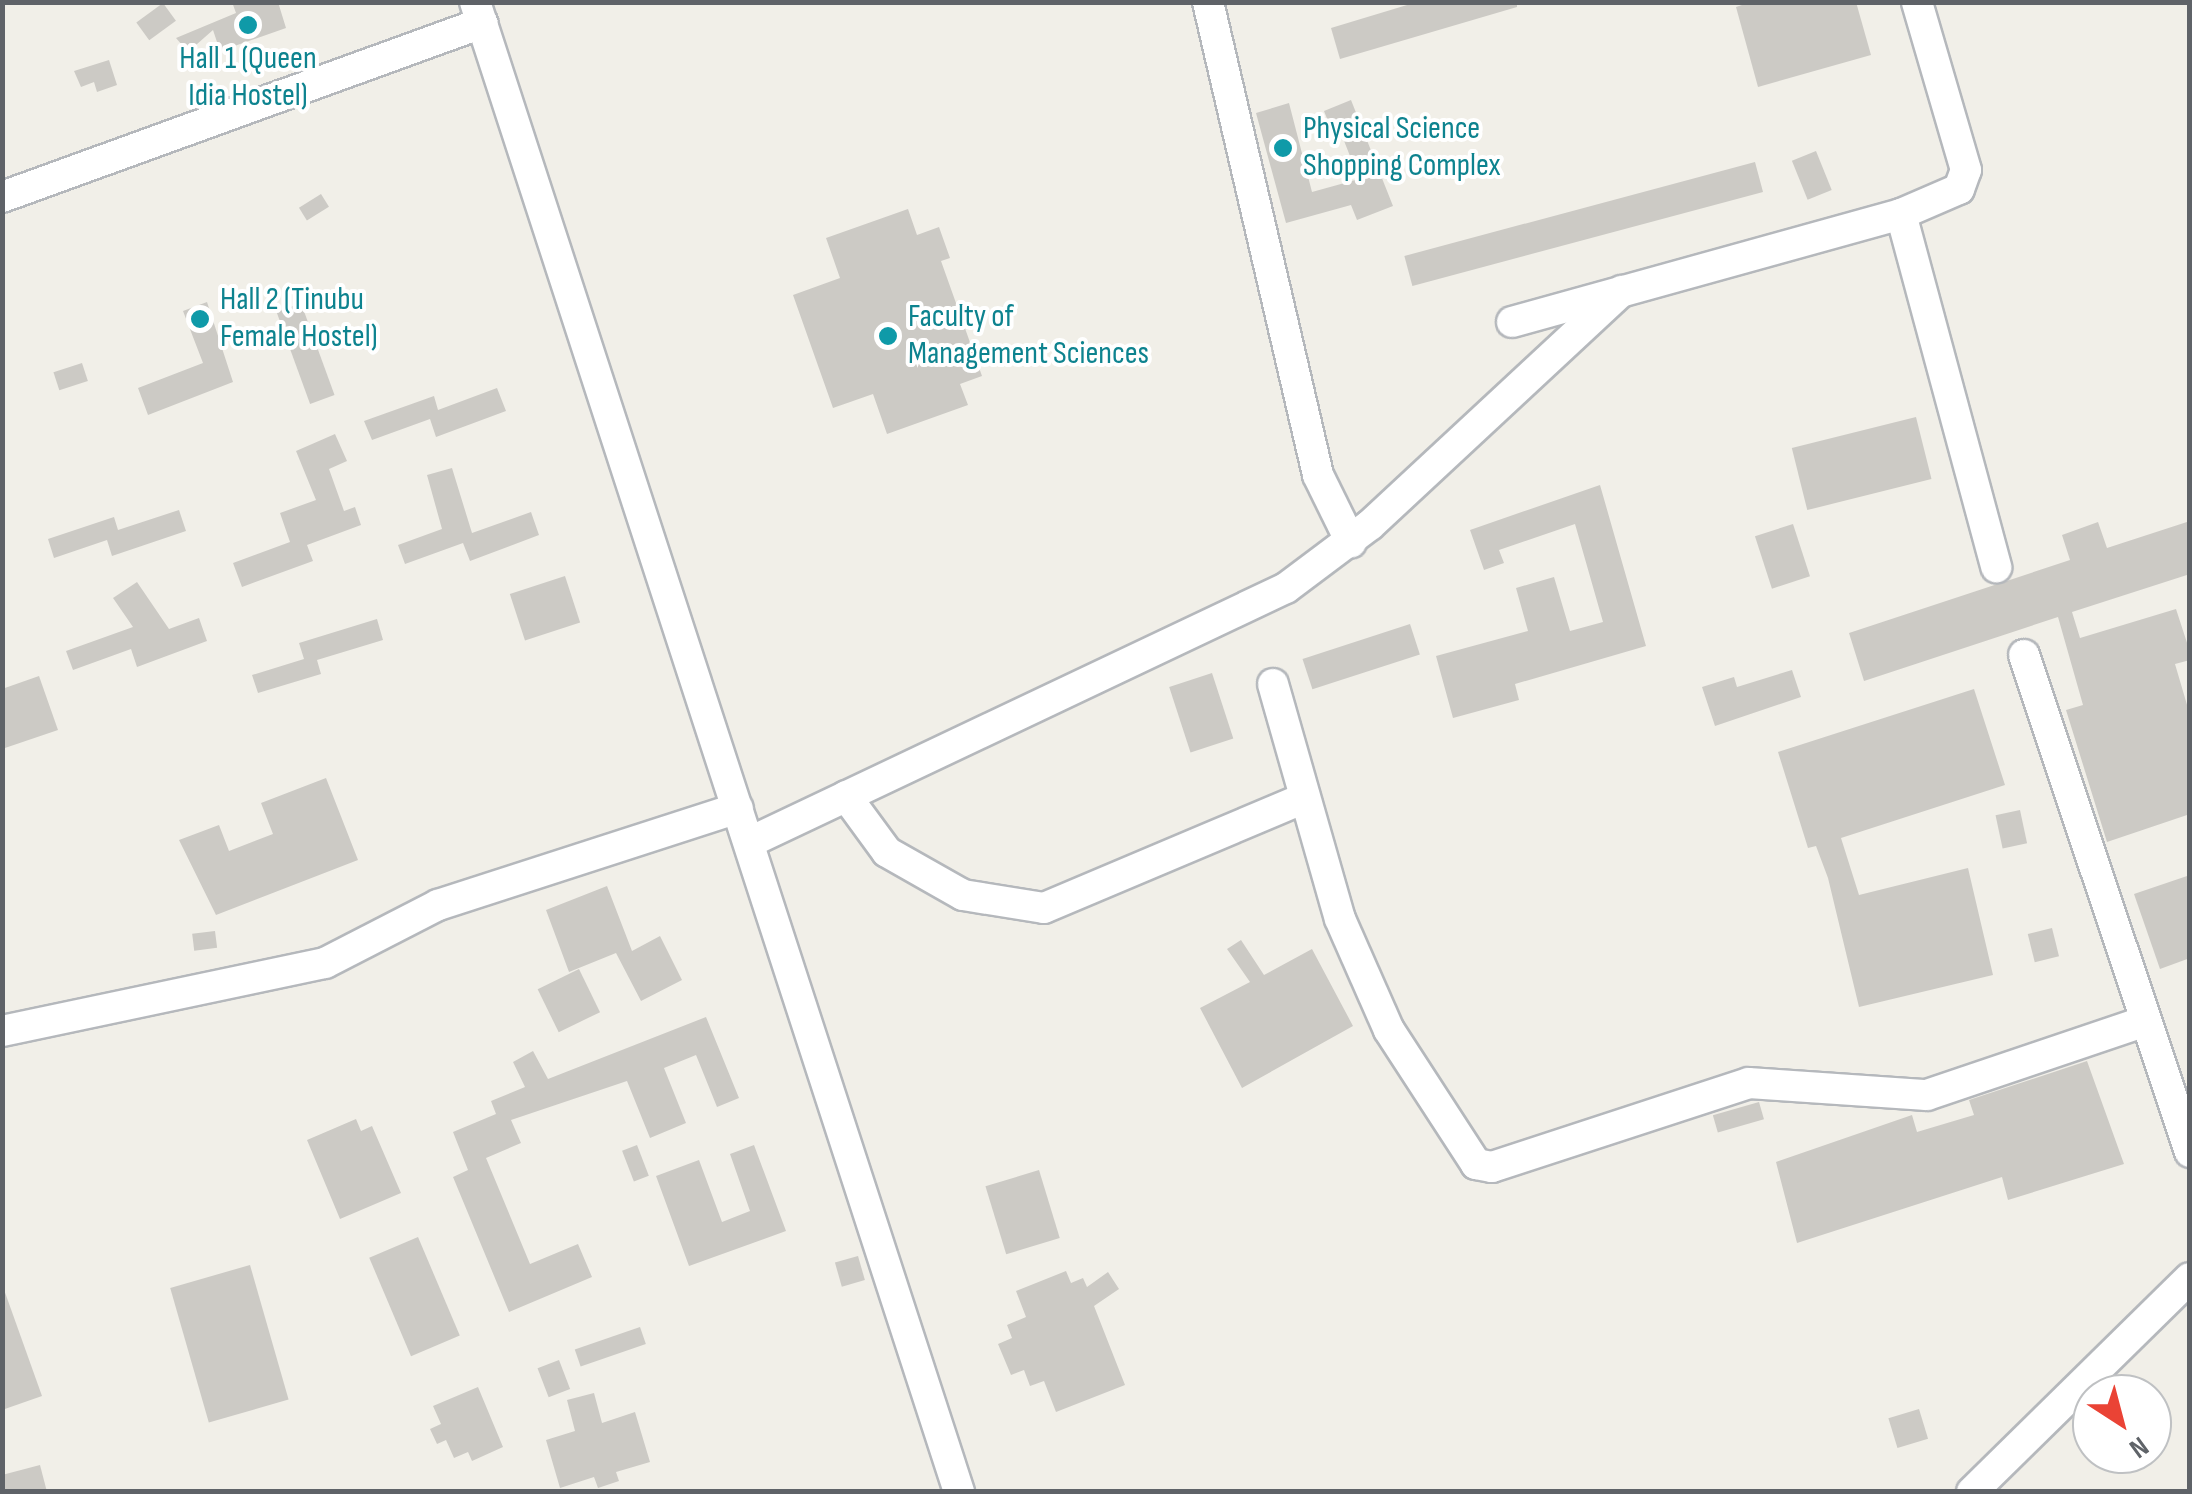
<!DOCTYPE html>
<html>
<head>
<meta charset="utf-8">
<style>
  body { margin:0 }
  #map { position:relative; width:2192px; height:1494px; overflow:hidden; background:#f1efe8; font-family:"Sofia Sans Condensed",sans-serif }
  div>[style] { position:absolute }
  .building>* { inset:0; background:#cccac5; transform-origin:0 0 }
  .roads { filter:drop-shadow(2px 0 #b5b8bc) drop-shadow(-2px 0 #b5b8bc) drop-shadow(0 2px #b5b8bc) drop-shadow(0 -2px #b5b8bc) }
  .minor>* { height:30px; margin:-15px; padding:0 15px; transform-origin:15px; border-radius:15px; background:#fff }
  .dots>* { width:28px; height:28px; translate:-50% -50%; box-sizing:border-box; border:5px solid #fff; border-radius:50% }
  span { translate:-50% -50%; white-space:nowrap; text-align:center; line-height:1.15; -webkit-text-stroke:8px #fff; paint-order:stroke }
  .culture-label { font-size:32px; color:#0d838f }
  .left { translate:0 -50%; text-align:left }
  .frame { position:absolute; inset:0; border:5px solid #5f6368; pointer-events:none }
  .north { position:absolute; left:2072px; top:1374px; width:100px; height:100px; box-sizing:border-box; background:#fff; border:2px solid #bfc1c3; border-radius:50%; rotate:144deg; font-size:28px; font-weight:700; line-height:40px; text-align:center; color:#5f6368 }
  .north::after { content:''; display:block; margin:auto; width:35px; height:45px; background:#ea4335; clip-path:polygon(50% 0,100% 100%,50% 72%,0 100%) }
</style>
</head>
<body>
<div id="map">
  <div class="building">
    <div style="clip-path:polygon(232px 2px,278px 2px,286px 28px,220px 51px,213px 30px,188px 52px,176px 38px,236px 13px)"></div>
    <div style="clip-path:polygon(1417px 2px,1517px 2px,1517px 7px,1340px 59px,1331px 28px)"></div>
    <div style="clip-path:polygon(1751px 2px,1856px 2px,1871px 55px,1758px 87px,1736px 7px)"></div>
    <div style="left:163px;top:3px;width:22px;height:33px;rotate:54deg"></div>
    <div style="clip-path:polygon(109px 60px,117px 85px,97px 92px,94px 82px,81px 87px,74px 71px)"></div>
    <div style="clip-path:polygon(1351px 100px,1393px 206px,1357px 220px,1351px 205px,1286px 223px,1256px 113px,1289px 103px,1312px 192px,1359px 179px,1339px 128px,1332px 131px,1324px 111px)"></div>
    <div style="left:1816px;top:151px;width:42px;height:26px;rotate:68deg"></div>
    <div style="left:1755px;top:162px;width:31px;height:363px;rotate:75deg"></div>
    <div style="left:321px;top:194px;width:15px;height:26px;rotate:58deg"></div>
    <div style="clip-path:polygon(908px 209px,917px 235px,939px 227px,950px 258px,941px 261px,982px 376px,960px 384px,968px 405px,887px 434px,873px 394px,833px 408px,793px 295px,840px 278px,826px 238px)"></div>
    <div style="clip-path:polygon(207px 302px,233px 382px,148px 415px,138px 388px,203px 363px,183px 311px)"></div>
    <div style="left:301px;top:303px;width:98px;height:26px;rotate:70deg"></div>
    <div style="left:82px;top:363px;width:19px;height:30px;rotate:72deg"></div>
    <div style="clip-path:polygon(497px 388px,506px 411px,436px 437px,430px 419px,372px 440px,364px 421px,434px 396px,438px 410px)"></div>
    <div style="left:1916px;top:417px;width:64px;height:128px;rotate:76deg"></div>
    <div style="clip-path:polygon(335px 434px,347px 461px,329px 469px,344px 511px,355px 507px,361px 525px,307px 545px,313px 561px,242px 587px,233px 563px,290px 542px,280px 513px,316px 500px,296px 451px)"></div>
    <div style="clip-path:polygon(452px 468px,472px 533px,531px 512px,539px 535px,470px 561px,463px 543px,405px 564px,398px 545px,442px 529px,427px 475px)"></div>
    <div style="clip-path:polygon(1600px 485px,1646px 646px,1515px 684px,1519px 700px,1453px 718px,1436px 656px,1528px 631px,1516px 588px,1554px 577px,1570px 631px,1603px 622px,1575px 524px,1499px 550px,1504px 563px,1484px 570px,1470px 530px)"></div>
    <div style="clip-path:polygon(179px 510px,186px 531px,112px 556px,107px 540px,54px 558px,48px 539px,114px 517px,118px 530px)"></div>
    <div style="clip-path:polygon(2190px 521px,2190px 574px,2072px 612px,2080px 638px,2176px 609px,2190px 652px,2190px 660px,2175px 664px,2190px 715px,2190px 814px,2107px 842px,2066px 710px,2083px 705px,2058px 617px,1864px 681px,1849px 633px,2070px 560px,2062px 535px,2098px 522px,2107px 548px)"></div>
    <div style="left:1793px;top:524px;width:55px;height:40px;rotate:72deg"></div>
    <div style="left:565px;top:576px;width:49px;height:58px;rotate:72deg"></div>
    <div style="clip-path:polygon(137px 582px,169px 629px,199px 618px,207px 641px,137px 667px,131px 649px,73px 670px,66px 651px,133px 627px,113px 598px)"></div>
    <div style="clip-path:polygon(377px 619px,383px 640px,317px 660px,321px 674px,258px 693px,252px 675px,304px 659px,299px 643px)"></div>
    <div style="left:1410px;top:624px;width:32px;height:113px;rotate:72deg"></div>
    <div style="clip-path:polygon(1792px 670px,1801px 697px,1715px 726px,1702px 687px,1734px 677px,1737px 687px)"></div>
    <div style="left:1212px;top:673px;width:69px;height:45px;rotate:72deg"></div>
    <div style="clip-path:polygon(39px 676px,58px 730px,2px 749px,2px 689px)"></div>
    <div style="clip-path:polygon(1974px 689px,2005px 785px,1841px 838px,1859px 895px,1968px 868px,1993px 975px,1859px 1007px,1828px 878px,1816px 846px,1808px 848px,1778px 752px)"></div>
    <div style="clip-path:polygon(326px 778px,358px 860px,216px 915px,179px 840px,219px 825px,229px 851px,273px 834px,261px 803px)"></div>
    <div style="left:2020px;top:810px;width:34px;height:25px;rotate:78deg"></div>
    <div style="clip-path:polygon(2190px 875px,2190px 958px,2160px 969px,2134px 894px)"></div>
    <div style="clip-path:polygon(607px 886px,632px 951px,660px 936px,682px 980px,641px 1001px,616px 953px,569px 972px,546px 910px)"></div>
    <div style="left:2052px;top:928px;width:29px;height:25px;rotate:76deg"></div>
    <div style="left:215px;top:931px;width:17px;height:23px;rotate:83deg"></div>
    <div style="clip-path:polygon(1241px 940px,1264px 975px,1312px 949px,1353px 1026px,1242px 1088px,1200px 1008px,1250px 982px,1227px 949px)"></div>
    <div style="left:579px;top:969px;width:48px;height:46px;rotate:64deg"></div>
    <div style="clip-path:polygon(706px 1017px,739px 1098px,717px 1107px,696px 1055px,664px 1068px,686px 1123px,650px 1138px,627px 1081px,511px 1120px,521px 1143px,486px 1158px,530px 1264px,578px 1244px,592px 1277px,509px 1312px,453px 1177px,468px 1170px,453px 1132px,496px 1114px,491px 1101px,525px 1087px,513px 1062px,533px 1051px,548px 1079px)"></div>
    <div style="clip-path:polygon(2087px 1061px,2124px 1164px,2008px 1200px,2002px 1177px,1797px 1243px,1776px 1162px,1912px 1115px,1917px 1132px,1974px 1115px,1969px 1100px)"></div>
    <div style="left:1759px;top:1102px;width:18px;height:48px;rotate:74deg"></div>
    <div style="clip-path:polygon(356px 1119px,361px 1131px,372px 1126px,401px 1193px,340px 1219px,307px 1140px)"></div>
    <div style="left:637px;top:1145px;width:33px;height:16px;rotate:69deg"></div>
    <div style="clip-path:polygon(754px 1145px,786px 1231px,689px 1266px,656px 1176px,699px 1160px,722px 1222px,750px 1211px,730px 1154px)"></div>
    <div style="left:1039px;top:1170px;width:71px;height:56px;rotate:73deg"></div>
    <div style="left:418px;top:1237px;width:107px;height:53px;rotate:67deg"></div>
    <div style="left:858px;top:1256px;width:25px;height:24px;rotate:74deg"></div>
    <div style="left:250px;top:1265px;width:140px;height:83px;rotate:74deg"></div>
    <div style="clip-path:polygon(1066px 1271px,1071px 1283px,1083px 1278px,1087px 1287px,1108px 1272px,1119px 1289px,1094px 1306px,1125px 1385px,1056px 1412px,1044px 1381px,1030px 1386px,1024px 1370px,1011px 1375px,998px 1344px,1012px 1338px,1007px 1325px,1026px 1317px,1016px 1291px)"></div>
    <div style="clip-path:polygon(2px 1284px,42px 1396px,2px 1410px)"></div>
    <div style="left:640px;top:1327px;width:18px;height:69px;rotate:71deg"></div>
    <div style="left:559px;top:1360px;width:31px;height:23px;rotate:69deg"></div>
    <div style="clip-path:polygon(478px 1387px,503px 1447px,472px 1461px,468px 1452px,454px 1458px,446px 1440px,437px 1444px,430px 1429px,441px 1424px,433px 1406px)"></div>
    <div style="clip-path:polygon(594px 1393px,602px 1423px,635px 1412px,650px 1462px,616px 1472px,619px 1481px,598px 1488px,594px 1477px,560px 1488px,546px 1440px,575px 1431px,567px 1400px)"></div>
    <div style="left:1919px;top:1409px;width:31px;height:32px;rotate:73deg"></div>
    <div style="clip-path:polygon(40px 1465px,47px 1492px,2px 1492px,2px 1475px)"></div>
  </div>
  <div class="roads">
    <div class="minor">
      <div style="left:475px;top:2px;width:1567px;rotate:72deg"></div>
      <div style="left:1208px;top:2px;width:486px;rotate:76.9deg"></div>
      <div style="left:1318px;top:475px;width:75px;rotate:63.8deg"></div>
      <div style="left:2px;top:197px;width:511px;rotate:-19.93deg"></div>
      <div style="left:1901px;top:214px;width:366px;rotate:74.9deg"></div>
      <div style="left:1512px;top:322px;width:404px;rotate:-15.5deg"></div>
      <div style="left:1901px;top:214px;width:63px;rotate:-23.3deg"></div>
      <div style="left:1959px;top:189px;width:20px;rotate:-70deg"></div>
      <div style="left:1966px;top:170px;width:175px;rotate:-106.3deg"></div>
      <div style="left:2024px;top:655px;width:524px;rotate:71.53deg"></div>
      <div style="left:1273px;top:684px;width:244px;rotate:74.1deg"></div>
      <div style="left:1340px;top:919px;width:121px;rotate:66.2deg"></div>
      <div style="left:1389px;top:1030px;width:160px;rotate:57deg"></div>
      <div style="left:1476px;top:1164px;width:16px;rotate:11deg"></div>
      <div style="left:1492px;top:1167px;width:270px;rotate:-18.1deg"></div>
      <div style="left:1749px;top:1083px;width:178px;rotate:3.9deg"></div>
      <div style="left:1927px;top:1095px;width:230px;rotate:-18.7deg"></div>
      <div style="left:846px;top:796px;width:69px;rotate:53.8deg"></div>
      <div style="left:887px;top:852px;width:87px;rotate:29.5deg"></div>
      <div style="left:963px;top:895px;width:82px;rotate:9.1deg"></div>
      <div style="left:1044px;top:908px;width:282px;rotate:-22.9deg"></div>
      <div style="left:750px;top:842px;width:593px;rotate:-25.36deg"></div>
      <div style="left:1286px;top:588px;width:105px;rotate:-36.9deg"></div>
      <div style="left:1370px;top:525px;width:344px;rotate:-42.9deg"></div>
      <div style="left:2px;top:1031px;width:330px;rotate:-11.9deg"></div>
      <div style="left:325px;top:963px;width:127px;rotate:-27.2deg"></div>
      <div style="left:438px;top:905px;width:315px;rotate:-17.9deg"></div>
      <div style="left:1972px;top:1492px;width:305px;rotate:-44.5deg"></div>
    </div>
  </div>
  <div class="dots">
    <div style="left:248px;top:25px;background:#0f9aa8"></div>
    <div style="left:1283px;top:148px;background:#0f9aa8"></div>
    <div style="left:200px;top:319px;background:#0f9aa8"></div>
    <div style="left:888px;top:336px;background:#0f9aa8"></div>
  </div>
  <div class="culture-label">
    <span style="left:248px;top:78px">Hall 1 (Queen<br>Idia Hostel)</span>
    <span class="left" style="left:1303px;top:148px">Physical Science<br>Shopping Complex</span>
    <span class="left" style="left:220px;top:319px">Hall 2 (Tinubu<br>Female Hostel)</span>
    <span class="left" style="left:908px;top:336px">Faculty of<br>Management Sciences</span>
  </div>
  <div class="frame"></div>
  <div class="north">N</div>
</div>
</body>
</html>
